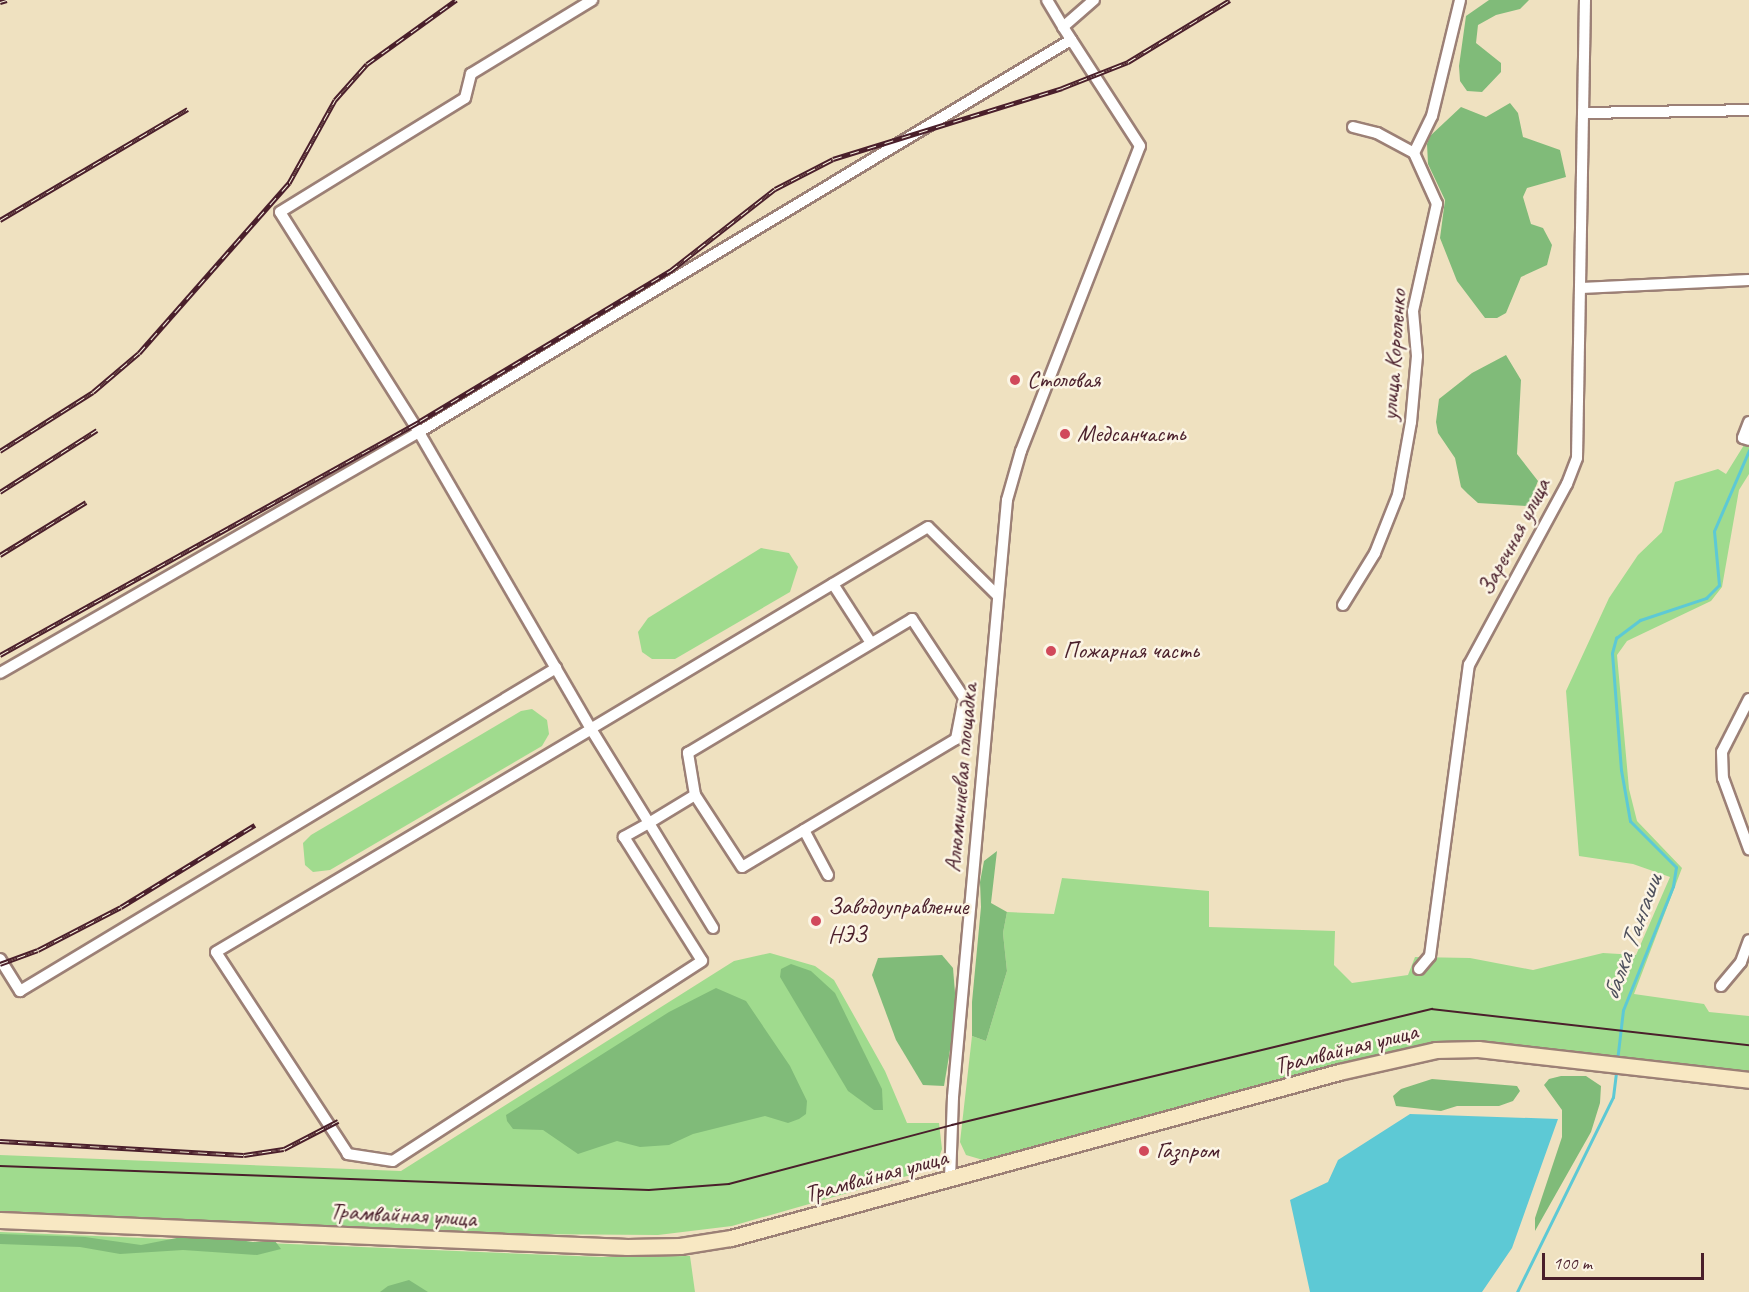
<!DOCTYPE html>
<html>
<head>
<meta charset="utf-8">
<style>
  body { margin:0 }
  #map { position:relative; width:1749px; height:1292px; overflow:hidden; background:#efe1c0; font-family:Caveat,sans-serif }
  div>[style] { position:absolute }
  .green>* { inset:0; background:#a0db8e }
  .forest>* { inset:0; background:#80bb79 }
  .water>* { inset:0; background:#5dc9d5 }
  .stream>* { height:3px; margin:-1.5px; padding:0 1.5px; transform-origin:1.5px; border-radius:1.5px; background:#5dc9d5 }
  .roads { filter:drop-shadow(2px 0 #9c8076) drop-shadow(-2px 0 #9c8076) drop-shadow(0 2px #9c8076) drop-shadow(0 -2px #9c8076) }
  .street>* { height:10px; margin:-5px; padding:0 5px; transform-origin:5px; border-radius:5px; background:#fff }
  .secondary>* { height:15px; margin:-7.5px; padding:0 7.5px; transform-origin:7.5px; border-radius:7.5px; background:#f8e8c3 }
  .tram>* { height:1.5px; margin:-0.75px; padding:0 0.75px; transform-origin:0.75px; border-radius:0.75px; background:#4a1f2b }
  .rail>* { height:5px; margin-top:-2.5px; transform-origin:0; background:repeating-linear-gradient(90deg,#fcf5e5 0 9px,#4a1f2b 0 18px); box-sizing:border-box; border-block:2px solid #4a1f2b }
  .dots>* { width:16px; height:16px; translate:-50% -50%; box-sizing:border-box; border:3px solid #fcf5e5; border-radius:50% }
  span { translate:-50% -50%; white-space:nowrap; text-align:center; line-height:1.15; -webkit-text-stroke:5px #fcf5e5; paint-order:stroke }
  .street-label { font-size:24px; color:#4a1f2b }
  .poi-label { font-size:24px; color:#4a1f2b }
  .left { translate:0 -50%; text-align:left }
  .water-label { font-size:26px; color:#50525e; font-style:italic }
  .scale { position:absolute; left:1542px; top:1253px; width:162px; height:27px; box-sizing:border-box; border:3px solid #4a1f2b; border-top:0; padding-left:8px; font-size:18px; line-height:21px; white-space:nowrap; color:#4a1f2b; -webkit-text-stroke:4px #fcf5e5; paint-order:stroke }
</style>
</head>
<body>
<div id="map">
  <div class="green">
    <div style="clip-path:polygon(1749px 437px,1749px 474px,1739px 490px,1722px 587px,1711px 601px,1627px 641px,1617px 655px,1629px 789px,1637px 821px,1682px 868px,1634px 994px,1704px 1004px,1709px 1012px,1749px 1016px,1749px 1074px,1435px 1043px,983px 1160px,966px 1155px,960px 1142px,972px 1036px,986px 1041px,1007px 971px,1003px 933px,1007px 912px,1054px 914px,1062px 878px,1209px 891px,1209px 927px,1335px 931px,1334px 965px,1352px 983px,1408px 975px,1415px 957px,1470px 958px,1533px 970px,1603px 953px,1636px 955px,1670px 877px,1633px 864px,1579px 856px,1566px 691px,1609px 598px,1638px 555px,1662px 532px,1675px 482px,1718px 469px,1726px 474px)"></div>
    <div style="clip-path:polygon(761px 548px,789px 553px,798px 567px,790px 592px,675px 659px,652px 659px,642px 652px,638px 632px,648px 618px)"></div>
    <div style="clip-path:polygon(532px 709px,547px 720px,549px 734px,542px 746px,330px 870px,313px 872px,305px 865px,303px 843px,311px 835px,521px 711px)"></div>
    <div style="clip-path:polygon(770px 953px,815px 966px,834px 980px,885px 1071px,907px 1123px,939px 1123px,942px 1149px,935px 1168px,732px 1226px,658px 1235px,521px 1234px,0 1212px,0 1155px,401px 1171px,734px 961px)"></div>
    <div style="clip-path:polygon(0 1232px,601px 1257px,690px 1256px,695px 1292px,0 1292px)"></div>
  </div>
  <div class="forest">
    <div style="clip-path:polygon(1489px 0,1529px 0,1520px 9px,1496px 15px,1478px 25px,1476px 43px,1501px 63px,1501px 72px,1482px 92px,1467px 91px,1460px 81px,1459px 66px,1466px 16px)"></div>
    <div style="clip-path:polygon(1510px 103px,1518px 113px,1523px 137px,1560px 150px,1566px 177px,1527px 188px,1523px 197px,1531px 224px,1543px 228px,1552px 245px,1547px 265px,1521px 277px,1506px 313px,1497px 318px,1485px 318px,1457px 281px,1440px 238px,1445px 200px,1428px 164px,1427px 144px,1430px 136px,1461px 107px,1486px 117px)"></div>
    <div style="clip-path:polygon(1506px 355px,1521px 380px,1517px 454px,1538px 481px,1528px 506px,1478px 503px,1468px 494px,1461px 487px,1455px 458px,1438px 433px,1436px 422px,1439px 399px,1472px 373px)"></div>
    <div style="clip-path:polygon(997px 851px,991px 903px,1007px 912px,1003px 933px,1007px 971px,986px 1041px,972px 1036px,972px 1002px,981px 907px,980px 882px,984px 861px)"></div>
    <div style="clip-path:polygon(942px 955px,953px 968px,956px 1005px,951px 1044px,944px 1086px,923px 1085px,896px 1040px,872px 975px,878px 958px)"></div>
    <div style="clip-path:polygon(791px 964px,811px 971px,835px 993px,882px 1089px,883px 1110px,874px 1110px,848px 1091px,780px 977px,781px 969px)"></div>
    <div style="clip-path:polygon(716px 988px,746px 1001px,790px 1066px,807px 1101px,806px 1114px,799px 1119px,788px 1123px,765px 1116px,693px 1134px,669px 1145px,640px 1147px,617px 1141px,578px 1154px,543px 1130px,513px 1129px,507px 1121px,506px 1115px,669px 1012px)"></div>
    <div style="clip-path:polygon(1561px 1076px,1586px 1076px,1601px 1086px,1600px 1103px,1591px 1132px,1535px 1231px,1535px 1218px,1562px 1137px,1562px 1110px,1544px 1085px,1549px 1079px)"></div>
    <div style="clip-path:polygon(1432px 1079px,1517px 1086px,1520px 1091px,1513px 1101px,1499px 1106px,1457px 1106px,1441px 1111px,1396px 1106px,1393px 1096px,1401px 1089px)"></div>
    <div style="clip-path:polygon(0 1234px,85px 1237px,141px 1245px,197px 1234px,253px 1242px,275px 1241px,281px 1249px,257px 1255px,183px 1250px,120px 1254px,80px 1247px,0 1244px)"></div>
    <div style="clip-path:polygon(409px 1280px,428px 1292px,380px 1292px,388px 1286px)"></div>
  </div>
  <div class="water">
    <div style="clip-path:polygon(1410px 1114px,1558px 1119px,1512px 1248px,1482px 1292px,1310px 1292px,1290px 1200px,1328px 1182px,1338px 1160px)"></div>
  </div>
  <div class="stream">
    <div style="left:1617px;top:1061px;width:51px;rotate:-83.3deg"></div>
    <div style="left:1623px;top:1010px;width:134px;rotate:-68deg"></div>
    <div style="left:1673px;top:886px;width:19px;rotate:-81deg"></div>
    <div style="left:1676px;top:867px;width:65px;rotate:-135deg"></div>
    <div style="left:1630px;top:821px;width:52px;rotate:-100deg"></div>
    <div style="left:1621px;top:770px;width:117px;rotate:-94.4deg"></div>
    <div style="left:1612px;top:653px;width:16px;rotate:-75deg"></div>
    <div style="left:1616px;top:638px;width:30px;rotate:-37deg"></div>
    <div style="left:1640px;top:620px;width:70px;rotate:-18.4deg"></div>
    <div style="left:1706px;top:598px;width:18px;rotate:-45deg"></div>
    <div style="left:1719px;top:585px;width:54px;rotate:-95.3deg"></div>
    <div style="left:1714px;top:531px;width:88px;rotate:-66.6deg"></div>
    <div style="left:1517px;top:1292px;width:217px;rotate:-63.8deg"></div>
    <div style="left:1613px;top:1097px;width:26px;rotate:-83deg"></div>
  </div>
  <div class="roads">
    <div class="street">
      <div style="left:1047px;top:0;width:31px;rotate:59deg"></div>
      <div style="left:1583px;top:113px;width:166px;rotate:-1deg"></div>
      <div style="left:1353px;top:127px;width:25px;rotate:14deg"></div>
      <div style="left:1377px;top:133px;width:42px;rotate:28.4deg"></div>
      <div style="left:1581px;top:288px;width:168px;rotate:-2.7deg"></div>
      <div style="left:1749px;top:422px;width:17px;rotate:111deg"></div>
      <div style="left:1743px;top:438px;width:6px;rotate:18deg"></div>
      <div style="left:833px;top:584px;width:70px;rotate:57.2deg"></div>
      <div style="left:998px;top:596px;width:98px;rotate:-135.4deg"></div>
      <div style="left:928px;top:527px;width:393px;rotate:149.1deg"></div>
      <div style="left:591px;top:729px;width:343px;rotate:-120.1deg"></div>
      <div style="left:419px;top:432px;width:761px;rotate:-31.02deg"></div>
      <div style="left:1343px;top:605px;width:61px;rotate:-58.4deg"></div>
      <div style="left:1375px;top:553px;width:62px;rotate:-68.4deg"></div>
      <div style="left:1398px;top:495px;width:74px;rotate:-79.9deg"></div>
      <div style="left:1411px;top:422px;width:66px;rotate:-84.8deg"></div>
      <div style="left:1417px;top:356px;width:45px;rotate:-95.1deg"></div>
      <div style="left:1413px;top:311px;width:110px;rotate:-77.4deg"></div>
      <div style="left:1437px;top:204px;width:56px;rotate:-114.3deg"></div>
      <div style="left:1414px;top:153px;width:41px;rotate:-64.1deg"></div>
      <div style="left:1432px;top:116px;width:119px;rotate:-76.4deg"></div>
      <div style="left:0;top:673px;width:483px;rotate:-29.9deg"></div>
      <div style="left:419px;top:432px;width:260px;rotate:-122.3deg"></div>
      <div style="left:280px;top:212px;width:217px;rotate:-31.6deg"></div>
      <div style="left:465px;top:98px;width:25px;rotate:-76deg"></div>
      <div style="left:471px;top:74px;width:142px;rotate:-31.4deg"></div>
      <div style="left:1749px;top:699px;width:59px;rotate:117deg"></div>
      <div style="left:1722px;top:752px;width:26px;rotate:88deg"></div>
      <div style="left:1723px;top:778px;width:76px;rotate:69.9deg"></div>
      <div style="left:695px;top:795px;width:43px;rotate:-99.5deg"></div>
      <div style="left:688px;top:753px;width:261px;rotate:-30.9deg"></div>
      <div style="left:912px;top:619px;width:95px;rotate:56.6deg"></div>
      <div style="left:964px;top:698px;width:42px;rotate:101deg"></div>
      <div style="left:956px;top:739px;width:249px;rotate:149.1deg"></div>
      <div style="left:742px;top:867px;width:86px;rotate:-123.1deg"></div>
      <div style="left:695px;top:795px;width:54px;rotate:148.7deg"></div>
      <div style="left:649px;top:823px;width:29px;rotate:151deg"></div>
      <div style="left:624px;top:837px;width:146px;rotate:57.8deg"></div>
      <div style="left:702px;top:961px;width:368px;rotate:147.1deg"></div>
      <div style="left:393px;top:1161px;width:46px;rotate:-171.2deg"></div>
      <div style="left:348px;top:1154px;width:241px;rotate:-123.2deg"></div>
      <div style="left:216px;top:952px;width:436px;rotate:-30.7deg"></div>
      <div style="left:591px;top:729px;width:110px;rotate:58.3deg"></div>
      <div style="left:649px;top:823px;width:123px;rotate:58.6deg"></div>
      <div style="left:804px;top:830px;width:51px;rotate:61.9deg"></div>
      <div style="left:0;top:959px;width:38px;rotate:58deg"></div>
      <div style="left:20px;top:991px;width:626px;rotate:-31.07deg"></div>
      <div style="left:1419px;top:969px;width:17px;rotate:-50deg"></div>
      <div style="left:1430px;top:956px;width:294px;rotate:-82.4deg"></div>
      <div style="left:1469px;top:665px;width:206px;rotate:-61.6deg"></div>
      <div style="left:1567px;top:484px;width:28px;rotate:-69deg"></div>
      <div style="left:1577px;top:458px;width:458px;rotate:-89deg"></div>
      <div style="left:1721px;top:986px;width:31px;rotate:-50deg"></div>
      <div style="left:1741px;top:962px;width:23px;rotate:-70deg"></div>
      <div style="left:950px;top:1179px;width:82px;rotate:-87.9deg"></div>
      <div style="left:953px;top:1097px;width:599px;rotate:-84.83deg"></div>
      <div style="left:1007px;top:500px;width:51px;rotate:-74.1deg"></div>
      <div style="left:1021px;top:451px;width:327px;rotate:-68.7deg"></div>
      <div style="left:1140px;top:146px;width:142px;rotate:-122.9deg"></div>
      <div style="left:1063px;top:27px;width:41px;rotate:-41.1deg"></div>
    </div>
    <div class="secondary">
      <div style="left:0;top:1220px;width:628px;rotate:2.47deg"></div>
      <div style="left:627px;top:1247px;width:53px;rotate:-1.1deg"></div>
      <div style="left:680px;top:1246px;width:52px;rotate:-8.9deg"></div>
      <div style="left:731px;top:1238px;width:630px;rotate:-15.27deg"></div>
      <div style="left:1339px;top:1072px;width:99px;rotate:-12.8deg"></div>
      <div style="left:1436px;top:1050px;width:42px;rotate:-1.4deg"></div>
      <div style="left:1478px;top:1049px;width:273px;rotate:6.5deg"></div>
    </div>
  </div>
  <div class="tram">
    <div style="left:0;top:1166px;width:649px;rotate:2.12deg"></div>
    <div style="left:649px;top:1190px;width:80px;rotate:-4.3deg"></div>
    <div style="left:729px;top:1184px;width:231px;rotate:-14.8deg"></div>
    <div style="left:952px;top:1125px;width:494px;rotate:-13.6deg"></div>
    <div style="left:1432px;top:1009px;width:319px;rotate:6.5deg"></div>
  </div>
  <div class="rail">
    <div style="left:0;top:2px;width:7px;rotate:-16deg"></div>
    <div style="left:0;top:220px;width:218px;rotate:-30.6deg"></div>
    <div style="left:0;top:451px;width:110px;rotate:-32.4deg"></div>
    <div style="left:93px;top:392px;width:60px;rotate:-40.3deg"></div>
    <div style="left:139px;top:353px;width:227px;rotate:-48.6deg"></div>
    <div style="left:289px;top:183px;width:95px;rotate:-61deg"></div>
    <div style="left:335px;top:100px;width:48px;rotate:-48.4deg"></div>
    <div style="left:367px;top:64px;width:110px;rotate:-35.7deg"></div>
    <div style="left:0;top:492px;width:115px;rotate:-32.6deg"></div>
    <div style="left:0;top:555px;width:101px;rotate:-31.6deg"></div>
    <div style="left:0;top:655px;width:481px;rotate:-29.1deg"></div>
    <div style="left:420px;top:421px;width:292px;rotate:-31deg"></div>
    <div style="left:670px;top:271px;width:133px;rotate:-38deg"></div>
    <div style="left:775px;top:189px;width:65px;rotate:-27.3deg"></div>
    <div style="left:833px;top:159px;width:240px;rotate:-17.2deg"></div>
    <div style="left:1062px;top:88px;width:71px;rotate:-21.5deg"></div>
    <div style="left:1128px;top:62px;width:119px;rotate:-31.3deg"></div>
    <div style="left:0;top:964px;width:40px;rotate:-20.2deg"></div>
    <div style="left:38px;top:950px;width:93px;rotate:-27.4deg"></div>
    <div style="left:121px;top:907px;width:157px;rotate:-31.5deg"></div>
    <div style="left:0;top:1141px;width:244px;rotate:3.3deg"></div>
    <div style="left:244px;top:1155px;width:40px;rotate:-8.5deg"></div>
    <div style="left:284px;top:1149px;width:61px;rotate:-27.4deg"></div>
  </div>
  <div class="dots">
    <div style="left:1015px;top:380px;background:#d1495b"></div>
    <div style="left:1065px;top:434px;background:#d1495b"></div>
    <div style="left:1051px;top:651px;background:#d1495b"></div>
    <div style="left:816px;top:921px;background:#d1495b"></div>
    <div style="left:1144px;top:1151px;background:#d1495b"></div>
  </div>
  <div class="street-label">
    <span style="left:1394px;top:355px;rotate:-86deg">улица Короленко</span>
    <span style="left:1514px;top:537px;rotate:-62deg">Заречная улица</span>
    <span style="left:961px;top:778px;rotate:-85deg">Алюминиевая площадка</span>
    <span style="left:1346px;top:1049px;rotate:-14deg">Трамвайная улица</span>
    <span style="left:876px;top:1176px;rotate:-15deg">Трамвайная улица</span>
    <span style="left:403px;top:1215px;rotate:3deg">Трамвайная улица</span>
  </div>
  <div class="poi-label">
    <span class="left" style="left:1027px;top:380px">Столовая</span>
    <span class="left" style="left:1077px;top:434px">Медсанчасть</span>
    <span class="left" style="left:1063px;top:651px">Пожарная часть</span>
    <span class="left" style="left:828px;top:921px">Заводоуправление<br>НЭЗ</span>
    <span class="left" style="left:1156px;top:1151px">Газпром</span>
  </div>
  <div class="water-label">
    <span style="left:1632px;top:937px;rotate:-70deg">балка Тангаши</span>
  </div>
  <div class="scale">100 m</div>
</div>
</body>
</html>
